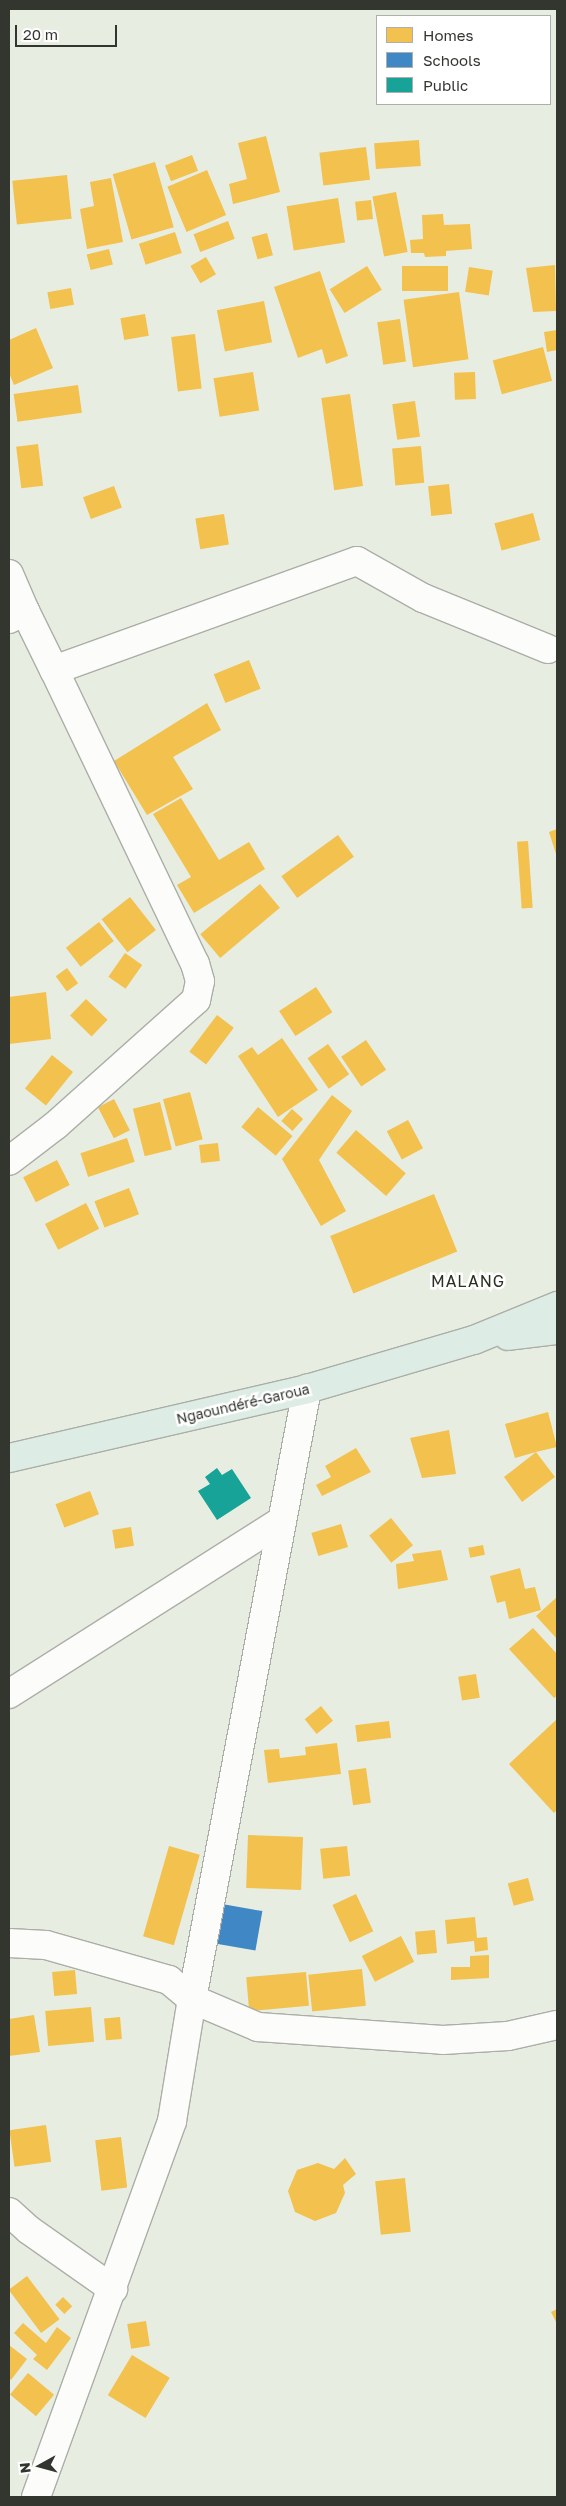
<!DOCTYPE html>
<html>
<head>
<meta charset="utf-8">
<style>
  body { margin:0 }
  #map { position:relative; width:566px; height:2506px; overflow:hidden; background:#e8ede2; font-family:"Golos Text",sans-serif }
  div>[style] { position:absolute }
  .homes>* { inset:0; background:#f2c14e; transform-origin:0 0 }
  .schools>* { inset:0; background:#3f88c5; transform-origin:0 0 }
  .public>* { inset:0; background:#17a398 }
  .roads { filter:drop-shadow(1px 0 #abaea7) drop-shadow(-1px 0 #abaea7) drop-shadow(0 1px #abaea7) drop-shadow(0 -1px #abaea7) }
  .minor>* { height:28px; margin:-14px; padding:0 14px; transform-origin:14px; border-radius:14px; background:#fcfcfb }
  .trunk>* { height:28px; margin:-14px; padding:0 14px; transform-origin:14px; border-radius:14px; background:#ddece4 }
  span { translate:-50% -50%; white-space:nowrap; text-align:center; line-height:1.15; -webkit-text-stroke:5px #fff; paint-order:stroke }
  .street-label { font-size:14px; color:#32362f }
  .quarter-label { font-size:16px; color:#2a3123; letter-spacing:1px }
  .frame { position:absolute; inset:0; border:10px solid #32362f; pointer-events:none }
  .legend { position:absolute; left:376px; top:15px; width:175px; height:90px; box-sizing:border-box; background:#fff; border:1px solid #adafac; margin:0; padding:6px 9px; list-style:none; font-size:15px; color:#32362f }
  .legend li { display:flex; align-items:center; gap:10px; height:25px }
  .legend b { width:25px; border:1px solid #adafac }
  .north { position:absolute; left:15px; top:2441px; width:50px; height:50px; -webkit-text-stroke:4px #fff; paint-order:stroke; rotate:263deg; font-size:14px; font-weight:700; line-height:20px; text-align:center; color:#32362f }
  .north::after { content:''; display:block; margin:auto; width:18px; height:22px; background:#32362f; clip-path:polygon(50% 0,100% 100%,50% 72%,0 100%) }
  .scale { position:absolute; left:15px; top:25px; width:102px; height:22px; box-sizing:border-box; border:2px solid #32362f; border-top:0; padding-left:6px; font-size:15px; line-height:18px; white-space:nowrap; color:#32362f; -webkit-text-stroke:4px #fff; paint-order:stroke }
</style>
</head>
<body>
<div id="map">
  <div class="homes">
    <div style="clip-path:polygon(266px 136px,280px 192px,233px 204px,229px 184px,247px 179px,238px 143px)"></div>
    <div style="left:419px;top:140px;width:26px;height:45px;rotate:86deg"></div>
    <div style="left:366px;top:147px;width:33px;height:47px;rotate:83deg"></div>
    <div style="left:192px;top:155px;width:17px;height:29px;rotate:69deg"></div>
    <div style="left:155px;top:162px;width:68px;height:44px;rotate:74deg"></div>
    <div style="left:207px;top:170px;width:49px;height:43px;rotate:67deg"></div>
    <div style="left:67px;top:175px;width:44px;height:55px;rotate:84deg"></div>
    <div style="clip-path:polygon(111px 178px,123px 242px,87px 249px,80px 209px,94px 206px,90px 182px)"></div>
    <div style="left:396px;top:192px;width:61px;height:24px;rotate:79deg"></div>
    <div style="left:338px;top:198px;width:45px;height:52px;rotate:81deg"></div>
    <div style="left:371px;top:200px;width:19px;height:16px;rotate:84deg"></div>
    <div style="clip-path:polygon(443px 214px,444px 225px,470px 224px,472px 249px,446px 251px,446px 256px,425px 257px,424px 253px,411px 253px,410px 240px,423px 239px,422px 215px)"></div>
    <div style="left:228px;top:221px;width:19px;height:37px;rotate:69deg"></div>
    <div style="left:175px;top:232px;width:22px;height:38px;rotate:72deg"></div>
    <div style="left:267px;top:233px;width:23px;height:16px;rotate:75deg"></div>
    <div style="left:109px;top:249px;width:16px;height:23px;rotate:76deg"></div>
    <div style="left:206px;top:257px;width:20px;height:18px;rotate:60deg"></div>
    <div style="clip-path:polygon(555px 265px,556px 311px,533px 312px,526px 268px)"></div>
    <div style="left:367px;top:266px;width:28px;height:44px;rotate:58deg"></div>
    <div style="left:402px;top:266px;width:46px;height:25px"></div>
    <div style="left:469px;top:267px;width:24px;height:25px;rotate:9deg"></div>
    <div style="clip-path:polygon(320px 271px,348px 356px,326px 364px,322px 349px,298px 358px,274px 287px)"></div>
    <div style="left:71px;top:288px;width:17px;height:24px;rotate:80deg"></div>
    <div style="left:459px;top:292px;width:68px;height:56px;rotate:82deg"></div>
    <div style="left:264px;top:301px;width:42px;height:48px;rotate:79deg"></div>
    <div style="left:145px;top:314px;width:22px;height:25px;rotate:80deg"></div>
    <div style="left:400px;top:319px;width:43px;height:23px;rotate:82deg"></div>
    <div style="clip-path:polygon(36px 328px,53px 368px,14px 385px,9px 373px,9px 340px)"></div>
    <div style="clip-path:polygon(557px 330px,557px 350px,547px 352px,544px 332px)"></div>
    <div style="left:195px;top:334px;width:55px;height:24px;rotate:83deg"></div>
    <div style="left:543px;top:347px;width:35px;height:52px;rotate:75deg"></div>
    <div style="left:253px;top:372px;width:39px;height:40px;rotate:81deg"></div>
    <div style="left:475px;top:372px;width:27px;height:21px;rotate:88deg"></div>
    <div style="left:78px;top:385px;width:28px;height:65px;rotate:82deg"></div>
    <div style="left:350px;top:394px;width:93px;height:29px;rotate:82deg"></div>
    <div style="left:415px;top:401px;width:36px;height:23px;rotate:82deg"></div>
    <div style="left:38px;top:444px;width:42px;height:22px;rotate:83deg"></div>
    <div style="left:421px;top:446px;width:37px;height:29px;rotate:85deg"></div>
    <div style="left:449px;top:484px;width:30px;height:21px;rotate:84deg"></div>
    <div style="left:114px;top:486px;width:23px;height:33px;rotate:70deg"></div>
    <div style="left:533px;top:513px;width:28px;height:40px;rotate:75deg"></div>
    <div style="left:224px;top:514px;width:31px;height:29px;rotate:81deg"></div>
    <div style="left:249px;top:660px;width:31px;height:38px;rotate:68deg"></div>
    <div style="clip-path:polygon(207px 703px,221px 730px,173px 757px,193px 789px,147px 815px,114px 761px)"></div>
    <div style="clip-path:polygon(181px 798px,219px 860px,249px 842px,265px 869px,194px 913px,177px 885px,191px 877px,153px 814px)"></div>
    <div style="clip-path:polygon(557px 829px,557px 857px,549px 832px)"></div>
    <div style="left:338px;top:835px;width:27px;height:70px;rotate:54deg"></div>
    <div style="left:528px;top:841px;width:67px;height:11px;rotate:86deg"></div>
    <div style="left:260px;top:884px;width:31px;height:78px;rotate:50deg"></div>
    <div style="left:130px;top:897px;width:42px;height:36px;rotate:52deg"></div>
    <div style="left:99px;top:922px;width:24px;height:42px;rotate:52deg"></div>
    <div style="left:125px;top:953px;width:21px;height:29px;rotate:35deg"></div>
    <div style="left:67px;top:968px;width:19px;height:14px;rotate:54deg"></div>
    <div style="left:316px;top:987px;width:30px;height:44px;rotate:57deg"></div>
    <div style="clip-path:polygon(46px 992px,51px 1039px,9px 1044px,9px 997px)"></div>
    <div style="left:86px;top:999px;width:30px;height:23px;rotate:44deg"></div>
    <div style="left:217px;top:1015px;width:21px;height:46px;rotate:37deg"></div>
    <div style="clip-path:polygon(282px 1038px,318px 1090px,278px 1117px,238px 1056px,252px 1047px,258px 1055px)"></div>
    <div style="left:366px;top:1040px;width:36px;height:30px;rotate:56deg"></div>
    <div style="left:328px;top:1044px;width:37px;height:25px;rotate:55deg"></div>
    <div style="left:52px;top:1055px;width:27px;height:43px;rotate:39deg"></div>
    <div style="left:190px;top:1092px;width:49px;height:28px;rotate:75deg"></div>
    <div style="clip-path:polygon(332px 1095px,352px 1111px,319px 1160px,346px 1211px,321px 1226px,282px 1159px)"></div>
    <div style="left:114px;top:1099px;width:35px;height:18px;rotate:63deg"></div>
    <div style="left:160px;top:1102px;width:49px;height:28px;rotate:76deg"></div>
    <div style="left:258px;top:1107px;width:45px;height:26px;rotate:40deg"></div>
    <div style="left:292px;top:1109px;width:15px;height:16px;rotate:42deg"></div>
    <div style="left:408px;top:1120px;width:32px;height:24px;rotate:62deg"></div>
    <div style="left:356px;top:1130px;width:66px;height:30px;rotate:41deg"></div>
    <div style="left:127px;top:1138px;width:25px;height:49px;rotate:72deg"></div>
    <div style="left:218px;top:1143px;width:18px;height:19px;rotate:84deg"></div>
    <div style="left:57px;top:1160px;width:28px;height:38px;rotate:63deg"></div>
    <div style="left:129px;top:1188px;width:28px;height:37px;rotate:69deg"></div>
    <div style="left:434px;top:1194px;width:62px;height:112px;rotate:68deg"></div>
    <div style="left:86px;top:1203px;width:29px;height:46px;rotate:63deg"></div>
    <div style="clip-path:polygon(548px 1412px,557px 1447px,536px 1452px,555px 1477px,522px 1502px,504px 1477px,536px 1452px,515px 1458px,505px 1424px)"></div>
    <div style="clip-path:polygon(449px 1430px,456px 1474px,422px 1478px,410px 1438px)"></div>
    <div style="clip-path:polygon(356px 1448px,371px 1472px,322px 1496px,316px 1485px,331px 1477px,325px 1466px)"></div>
    <div style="left:90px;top:1491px;width:25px;height:37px;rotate:69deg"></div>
    <div style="left:391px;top:1518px;width:35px;height:28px;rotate:51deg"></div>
    <div style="left:341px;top:1524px;width:24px;height:31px;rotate:73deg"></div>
    <div style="left:131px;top:1527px;width:19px;height:19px;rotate:81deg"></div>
    <div style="left:483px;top:1545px;width:10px;height:15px;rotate:79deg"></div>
    <div style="clip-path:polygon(441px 1550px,448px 1580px,398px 1589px,396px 1564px,414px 1561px,412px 1554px)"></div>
    <div style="clip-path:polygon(520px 1568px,525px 1589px,535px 1587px,541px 1610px,509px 1619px,505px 1601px,497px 1603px,490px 1576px)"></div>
    <div style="clip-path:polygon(557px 1597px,557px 1639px,536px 1616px)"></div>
    <div style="clip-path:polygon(533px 1628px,557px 1654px,557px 1696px,554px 1698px,509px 1649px)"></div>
    <div style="left:476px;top:1674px;width:24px;height:18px;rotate:81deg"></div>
    <div style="left:321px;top:1706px;width:19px;height:21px;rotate:51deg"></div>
    <div style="clip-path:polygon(557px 1719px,557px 1810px,554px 1813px,509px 1764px)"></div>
    <div style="left:389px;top:1721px;width:17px;height:34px;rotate:83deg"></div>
    <div style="clip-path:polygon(337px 1743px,341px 1774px,268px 1783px,264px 1750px,279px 1749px,280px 1758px,306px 1755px,305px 1747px)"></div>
    <div style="left:366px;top:1768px;width:35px;height:18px;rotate:82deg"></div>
    <div style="left:248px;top:1835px;width:55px;height:53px;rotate:2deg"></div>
    <div style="left:169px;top:1846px;width:32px;height:94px;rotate:16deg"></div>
    <div style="left:347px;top:1846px;width:30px;height:27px;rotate:84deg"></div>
    <div style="left:528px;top:1878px;width:23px;height:21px;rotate:75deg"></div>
    <div style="left:356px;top:1894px;width:41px;height:26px;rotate:65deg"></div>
    <div style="clip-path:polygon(475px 1917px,477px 1938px,487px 1937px,488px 1950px,475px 1952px,474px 1941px,447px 1944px,445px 1920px)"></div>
    <div style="left:435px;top:1930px;width:23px;height:20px;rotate:85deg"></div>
    <div style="left:401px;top:1936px;width:29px;height:44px;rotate:63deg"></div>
    <div style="clip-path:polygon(489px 1955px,489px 1978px,451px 1980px,451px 1967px,470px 1967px,470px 1956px)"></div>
    <div style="left:362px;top:1969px;width:37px;height:54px;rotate:84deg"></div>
    <div style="left:75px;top:1970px;width:24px;height:23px;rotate:85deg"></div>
    <div style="left:306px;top:1972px;width:34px;height:60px;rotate:85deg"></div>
    <div style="left:91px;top:2007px;width:35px;height:46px;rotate:85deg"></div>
    <div style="clip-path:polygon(34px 2015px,40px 2052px,9px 2056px,9px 2019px)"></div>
    <div style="left:120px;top:2017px;width:22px;height:16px;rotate:85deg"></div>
    <div style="left:46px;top:2125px;width:37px;height:37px;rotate:82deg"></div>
    <div style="left:121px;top:2137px;width:51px;height:26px;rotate:83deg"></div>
    <div style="clip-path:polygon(345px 2158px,356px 2174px,343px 2185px,345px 2193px,336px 2213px,315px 2221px,295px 2212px,288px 2191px,297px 2170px,318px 2163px,334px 2169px)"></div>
    <div style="left:405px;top:2178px;width:54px;height:30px;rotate:84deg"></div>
    <div style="left:27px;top:2276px;width:54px;height:23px;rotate:53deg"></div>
    <div style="left:63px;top:2297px;width:13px;height:11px;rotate:45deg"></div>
    <div style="clip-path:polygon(557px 2309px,557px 2324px,551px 2312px)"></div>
    <div style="left:146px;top:2321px;width:25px;height:19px;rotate:81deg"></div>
    <div style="clip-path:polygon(23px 2323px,46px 2343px,57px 2327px,71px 2338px,47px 2370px,33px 2359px,37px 2355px,14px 2333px)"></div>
    <div style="clip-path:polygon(9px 2345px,27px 2359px,11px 2380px,9px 2378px)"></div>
    <div style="left:132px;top:2355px;width:44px;height:47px;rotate:31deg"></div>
    <div style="left:28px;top:2373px;width:34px;height:28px;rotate:40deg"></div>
  </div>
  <div class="schools">
    <div style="left:222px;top:1904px;width:41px;height:40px;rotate:10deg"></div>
  </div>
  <div class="public">
    <div style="clip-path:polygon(217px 1468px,222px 1475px,232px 1469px,251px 1498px,217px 1520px,198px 1491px,210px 1484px,205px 1477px)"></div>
  </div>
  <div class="roads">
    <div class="minor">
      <div style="left:9px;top:574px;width:40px;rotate:66.6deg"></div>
      <div style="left:9px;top:619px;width:18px;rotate:-27deg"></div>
      <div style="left:25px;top:611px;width:66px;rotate:63.8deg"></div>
      <div style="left:54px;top:670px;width:322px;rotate:-19.8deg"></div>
      <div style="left:357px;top:561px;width:76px;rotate:29.3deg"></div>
      <div style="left:423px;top:598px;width:135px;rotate:22.2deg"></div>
      <div style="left:9px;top:1161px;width:59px;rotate:-37.5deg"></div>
      <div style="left:56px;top:1125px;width:188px;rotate:-41.8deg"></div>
      <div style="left:196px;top:1000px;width:19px;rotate:-78deg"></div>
      <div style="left:200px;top:981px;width:18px;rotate:-106deg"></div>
      <div style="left:195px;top:964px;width:326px;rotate:-115.6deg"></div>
      <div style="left:9px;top:1694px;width:323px;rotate:-32.4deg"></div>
      <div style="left:9px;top:1943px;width:37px;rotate:3deg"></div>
      <div style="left:46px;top:1945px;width:128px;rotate:15.9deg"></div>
      <div style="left:169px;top:1980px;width:30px;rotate:40deg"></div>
      <div style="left:192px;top:1999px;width:72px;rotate:23deg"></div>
      <div style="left:258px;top:2027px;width:185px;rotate:4deg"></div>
      <div style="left:443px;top:2040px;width:65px;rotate:-3.5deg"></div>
      <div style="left:508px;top:2036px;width:50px;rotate:-12.7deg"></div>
      <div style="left:9px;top:2212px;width:27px;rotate:42deg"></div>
      <div style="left:29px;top:2230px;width:103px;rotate:35.1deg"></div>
      <div style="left:36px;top:2497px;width:400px;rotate:-70.1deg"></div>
      <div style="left:172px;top:2121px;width:124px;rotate:-80.7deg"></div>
      <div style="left:192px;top:1999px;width:621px;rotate:-79.32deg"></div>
    </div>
    <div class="trunk">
      <div style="left:508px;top:1336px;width:49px;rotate:-7deg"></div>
      <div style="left:9px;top:1458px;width:306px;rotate:-13deg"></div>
      <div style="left:307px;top:1389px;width:174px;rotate:-16.4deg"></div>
      <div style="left:474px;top:1340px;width:90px;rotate:-22.3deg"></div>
    </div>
  </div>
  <div class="street-label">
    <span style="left:243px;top:1404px;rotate:-13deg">Ngaoundéré-Garoua</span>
  </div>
  <div class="quarter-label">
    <span style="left:468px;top:1281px">MALANG</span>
  </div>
  <div class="frame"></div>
  <ul class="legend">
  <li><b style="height:14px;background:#f2c14e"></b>Homes</li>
  <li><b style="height:14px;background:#3f88c5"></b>Schools</li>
  <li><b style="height:14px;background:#17a398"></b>Public</li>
  </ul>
  <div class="north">N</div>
  <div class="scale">20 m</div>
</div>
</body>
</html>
